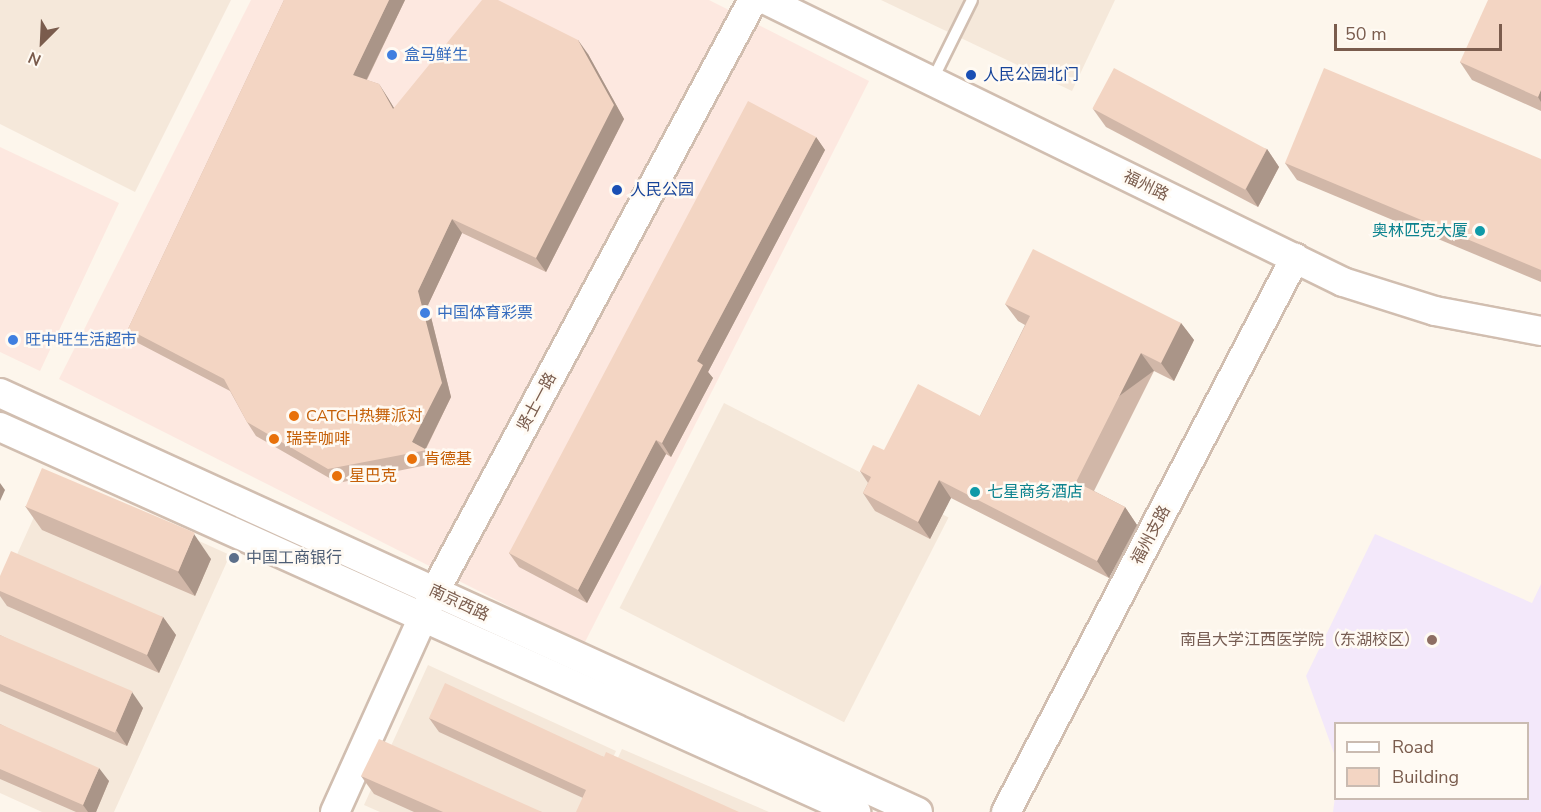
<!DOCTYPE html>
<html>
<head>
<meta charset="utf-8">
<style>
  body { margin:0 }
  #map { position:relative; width:1541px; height:812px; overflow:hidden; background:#fdf6ec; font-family:"Nunito Sans","Noto Sans SC",sans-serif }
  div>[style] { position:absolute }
  .residential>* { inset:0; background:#f5e8da; transform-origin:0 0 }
  .commercial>* { inset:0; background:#fde8e0 }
  .education>* { inset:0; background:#f3e8fa }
  .roads { filter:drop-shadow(2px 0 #d1beb0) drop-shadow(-2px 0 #d1beb0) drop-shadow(0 2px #d1beb0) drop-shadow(0 -2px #d1beb0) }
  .lane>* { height:10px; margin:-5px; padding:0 5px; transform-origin:5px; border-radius:5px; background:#fff }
  .secondary>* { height:28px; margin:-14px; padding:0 14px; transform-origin:14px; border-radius:14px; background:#fff }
  .wall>* { inset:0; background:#d1b7a8 }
  .shaded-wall>* { inset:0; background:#aa9588; transform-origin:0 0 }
  .building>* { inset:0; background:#f3d5c3; transform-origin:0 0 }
  .dots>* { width:16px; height:16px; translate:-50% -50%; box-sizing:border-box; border:3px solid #fffaf3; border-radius:50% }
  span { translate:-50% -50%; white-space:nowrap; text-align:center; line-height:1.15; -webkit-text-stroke:5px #fffaf3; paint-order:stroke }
  .shop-label { font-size:16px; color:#366cbe }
  .left { translate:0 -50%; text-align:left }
  .transit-label { font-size:16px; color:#164399 }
  .street-label { font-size:16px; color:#7a5c4d }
  .culture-label { font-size:16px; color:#0d838f }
  .right { translate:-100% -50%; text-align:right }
  .food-label { font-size:16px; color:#c56008 }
  .service-label { font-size:16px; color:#4e5e75 }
  .education-label { font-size:16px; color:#785e54 }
  .legend { position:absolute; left:1334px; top:722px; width:195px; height:78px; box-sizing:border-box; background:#fffaf3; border:2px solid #cabbb1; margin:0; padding:8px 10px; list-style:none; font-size:18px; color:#7a5c4d }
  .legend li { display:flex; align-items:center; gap:12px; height:30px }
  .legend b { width:30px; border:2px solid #cabbb1 }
  .north { position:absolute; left:12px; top:12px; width:60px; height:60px; -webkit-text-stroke:4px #fffaf3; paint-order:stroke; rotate:204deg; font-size:16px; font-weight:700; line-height:24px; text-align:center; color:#7a5c4d }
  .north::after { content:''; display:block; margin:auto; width:21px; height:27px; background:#7a5c4d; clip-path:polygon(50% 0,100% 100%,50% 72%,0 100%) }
  .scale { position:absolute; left:1334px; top:24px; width:168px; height:27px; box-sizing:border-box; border:3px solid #7a5c4d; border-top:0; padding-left:8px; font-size:18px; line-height:21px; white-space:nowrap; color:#7a5c4d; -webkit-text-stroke:4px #fffaf3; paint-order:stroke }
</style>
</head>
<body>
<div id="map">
  <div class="residential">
    <div style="clip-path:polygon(0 0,231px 0,135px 192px,0 124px)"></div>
    <div style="clip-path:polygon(881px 0,1115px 0,1072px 91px)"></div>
    <div style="left:724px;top:403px;width:252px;height:230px;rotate:27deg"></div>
    <div style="clip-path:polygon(53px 475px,230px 555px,114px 812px,42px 812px,0 793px,0 592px)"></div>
    <div style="clip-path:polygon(428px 665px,616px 751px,588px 812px,380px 812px,364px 805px)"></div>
    <div style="clip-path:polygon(622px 749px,769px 812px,593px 812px)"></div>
  </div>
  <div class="commercial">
    <div style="clip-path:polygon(251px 0,709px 0,869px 81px,584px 644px,59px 379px)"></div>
    <div style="clip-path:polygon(0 147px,119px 203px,40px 371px,0 352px)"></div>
  </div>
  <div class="education">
    <div style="clip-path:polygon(1375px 534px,1532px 603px,1541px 584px,1541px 812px,1333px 812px,1335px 797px,1528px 798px,1528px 724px,1336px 724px,1335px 756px,1306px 676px)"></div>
  </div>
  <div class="roads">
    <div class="lane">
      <div style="left:932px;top:81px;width:90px;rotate:-63.7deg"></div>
    </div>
    <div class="secondary">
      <div style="left:766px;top:0;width:642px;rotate:26.05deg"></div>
      <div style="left:1343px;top:282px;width:96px;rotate:17.5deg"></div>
      <div style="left:1435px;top:311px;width:108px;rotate:10.7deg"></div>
      <div style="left:0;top:393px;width:1009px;rotate:24.53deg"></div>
      <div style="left:0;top:427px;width:939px;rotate:24.22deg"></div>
      <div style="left:335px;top:812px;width:243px;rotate:-65.7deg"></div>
      <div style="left:435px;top:591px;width:671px;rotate:-61.72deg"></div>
      <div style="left:1006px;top:812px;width:625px;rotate:-62.45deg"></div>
    </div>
  </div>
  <div class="wall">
    <div style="clip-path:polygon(284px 0,405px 0,367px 80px,379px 84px,394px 108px,588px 54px,624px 119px,546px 272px,462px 233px,428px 305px,451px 397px,426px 449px,437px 463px,338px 483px,256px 436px,247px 422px,230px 391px,138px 343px,128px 329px)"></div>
    <div style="clip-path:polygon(1541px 0,1541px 111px,1472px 80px,1460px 62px)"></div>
    <div style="clip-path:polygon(1093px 109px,1267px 149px,1279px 167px,1258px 207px,1106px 127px)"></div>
    <div style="clip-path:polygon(816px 137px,825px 150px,708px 372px,713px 378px,671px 457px,666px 454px,587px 603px,519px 567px,509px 553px)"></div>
    <div style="clip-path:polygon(1541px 159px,1541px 282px,1297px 180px,1285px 163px)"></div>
    <div style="clip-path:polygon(1005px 304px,1181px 323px,1194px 340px,1174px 381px,1154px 371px,1094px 491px,1125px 507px,1137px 525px,1109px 578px,951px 498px,930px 539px,875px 511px,863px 493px,868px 483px,860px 471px,980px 416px,1025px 325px,1018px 321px)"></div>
    <div style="clip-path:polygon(25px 506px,211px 559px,195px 596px,42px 530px)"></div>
    <div style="clip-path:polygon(0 576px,163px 617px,176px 635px,159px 673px,7px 606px,0 596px)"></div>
    <div style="clip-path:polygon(0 635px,143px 708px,127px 746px,0 691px)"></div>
    <div style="clip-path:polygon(429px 718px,604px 757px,583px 798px,439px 732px)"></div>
    <div style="clip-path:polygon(0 724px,109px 781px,96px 812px,76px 812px,0 779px)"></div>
    <div style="clip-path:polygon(361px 776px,542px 812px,414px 812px,374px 794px)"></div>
  </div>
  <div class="shaded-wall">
    <div style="clip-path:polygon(389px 0,405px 0,362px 89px,353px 75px)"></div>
    <div style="clip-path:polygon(578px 40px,588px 54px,624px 119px,546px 272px,536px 258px)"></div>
    <div style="clip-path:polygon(379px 84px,388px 98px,403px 123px,393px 109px)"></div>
    <div style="clip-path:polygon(1541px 90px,1541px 102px,1538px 97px)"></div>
    <div style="clip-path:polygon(816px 137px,825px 150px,708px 372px,713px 378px,671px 457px,662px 443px,697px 361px)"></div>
    <div style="clip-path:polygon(1267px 149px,1279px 167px,1258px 207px,1246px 189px)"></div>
    <div style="clip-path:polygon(452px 219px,462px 233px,428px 305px,451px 397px,425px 450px,412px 442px,418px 291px)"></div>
    <div style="clip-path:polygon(1181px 323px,1194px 340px,1174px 381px,1161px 363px)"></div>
    <div style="left:1141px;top:353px;width:22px;height:144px;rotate:54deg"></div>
    <div style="clip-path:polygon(656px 440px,666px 454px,587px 603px,578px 590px)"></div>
    <div style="clip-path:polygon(939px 480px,951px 498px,930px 539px,918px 522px)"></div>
    <div style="clip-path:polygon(0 483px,5px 490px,0 501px)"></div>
    <div style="clip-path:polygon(1125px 507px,1137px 525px,1109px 578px,1097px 561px)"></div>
    <div style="clip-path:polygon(194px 534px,211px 559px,195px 596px,178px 572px)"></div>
    <div style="clip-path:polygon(163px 617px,176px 635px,159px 673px,147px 655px)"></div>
    <div style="clip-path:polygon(132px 692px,143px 708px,127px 746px,116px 730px)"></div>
    <div style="clip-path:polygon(99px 768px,109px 781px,96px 812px,88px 812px,83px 805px)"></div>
  </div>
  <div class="building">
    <div style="clip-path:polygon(284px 0,389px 0,353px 75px,379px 84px,393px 109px,482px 0,498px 0,578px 40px,614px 105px,536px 258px,452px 219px,418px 291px,442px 383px,412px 442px,427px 450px,328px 469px,247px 422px,224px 379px,128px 329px)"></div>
    <div style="clip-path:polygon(1488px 0,1541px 0,1541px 90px,1538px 97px,1460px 62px)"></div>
    <div style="left:1114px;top:68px;width:173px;height:46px;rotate:28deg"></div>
    <div style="clip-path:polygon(1324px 68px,1541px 159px,1541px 270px,1285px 163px)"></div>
    <div style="clip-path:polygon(748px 101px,816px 137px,697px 361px,703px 365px,662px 443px,656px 440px,578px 590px,509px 553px)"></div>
    <div style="clip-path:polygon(1033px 249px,1181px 323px,1161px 363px,1141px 353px,1076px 482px,1125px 507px,1097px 561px,939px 480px,918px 522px,863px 493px,871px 477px,860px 471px,873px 445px,884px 450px,918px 384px,980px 416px,1030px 316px,1005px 304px)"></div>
    <div style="left:42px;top:468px;width:166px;height:42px;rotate:23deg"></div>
    <div style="clip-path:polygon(11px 551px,163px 617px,147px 655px,0 591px,0 576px)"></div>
    <div style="left:0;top:635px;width:144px;height:45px;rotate:23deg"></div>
    <div style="clip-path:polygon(445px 683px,604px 757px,606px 752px,739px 812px,576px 812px,586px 790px,429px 718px)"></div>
    <div style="clip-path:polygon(0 724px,99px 768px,83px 805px,0 769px)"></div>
    <div style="clip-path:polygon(379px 739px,542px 812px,443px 812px,361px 776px)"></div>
  </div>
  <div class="dots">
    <div style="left:392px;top:55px;background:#3f7fe0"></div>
    <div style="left:971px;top:75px;background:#1a4fb4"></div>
    <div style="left:617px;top:190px;background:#1a4fb4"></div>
    <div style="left:1480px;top:231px;background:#0f9aa8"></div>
    <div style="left:425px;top:313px;background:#3f7fe0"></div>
    <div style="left:13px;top:340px;background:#3f7fe0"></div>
    <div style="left:294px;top:416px;background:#e8710a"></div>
    <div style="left:274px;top:439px;background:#e8710a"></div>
    <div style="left:412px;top:459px;background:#e8710a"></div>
    <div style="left:337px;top:476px;background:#e8710a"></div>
    <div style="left:975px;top:492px;background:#0f9aa8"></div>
    <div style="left:234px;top:558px;background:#5c6f8a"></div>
    <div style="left:1432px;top:640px;background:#8d6e63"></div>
  </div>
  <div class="shop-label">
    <span class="left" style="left:404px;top:55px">盒马鲜生</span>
    <span class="left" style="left:437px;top:313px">中国体育彩票</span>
    <span class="left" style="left:25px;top:340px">旺中旺生活超市</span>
  </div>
  <div class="transit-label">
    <span class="left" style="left:983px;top:75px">人民公园北门</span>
    <span class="left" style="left:630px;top:190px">人民公园</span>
  </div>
  <div class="street-label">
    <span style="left:1146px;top:186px;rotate:26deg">福州路</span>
    <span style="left:537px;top:402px;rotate:-62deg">贤士一路</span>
    <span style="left:1151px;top:535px;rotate:-62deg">福州支路</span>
    <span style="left:459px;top:603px;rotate:25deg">南京西路</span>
  </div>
  <div class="culture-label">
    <span class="right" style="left:1468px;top:231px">奥林匹克大厦</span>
    <span class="left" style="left:987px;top:492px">七星商务酒店</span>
  </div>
  <div class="food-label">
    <span class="left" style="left:306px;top:416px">CATCH热舞派对</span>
    <span class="left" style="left:286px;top:439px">瑞幸咖啡</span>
    <span class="left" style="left:424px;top:459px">肯德基</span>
    <span class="left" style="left:349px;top:476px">星巴克</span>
  </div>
  <div class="service-label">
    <span class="left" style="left:246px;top:558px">中国工商银行</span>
  </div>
  <div class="education-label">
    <span class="right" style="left:1420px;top:640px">南昌大学江西医学院（东湖校区）</span>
  </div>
  <ul class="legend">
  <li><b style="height:8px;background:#fff"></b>Road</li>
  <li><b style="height:16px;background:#f3d5c3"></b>Building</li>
  </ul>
  <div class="north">N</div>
  <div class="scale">50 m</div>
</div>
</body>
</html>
